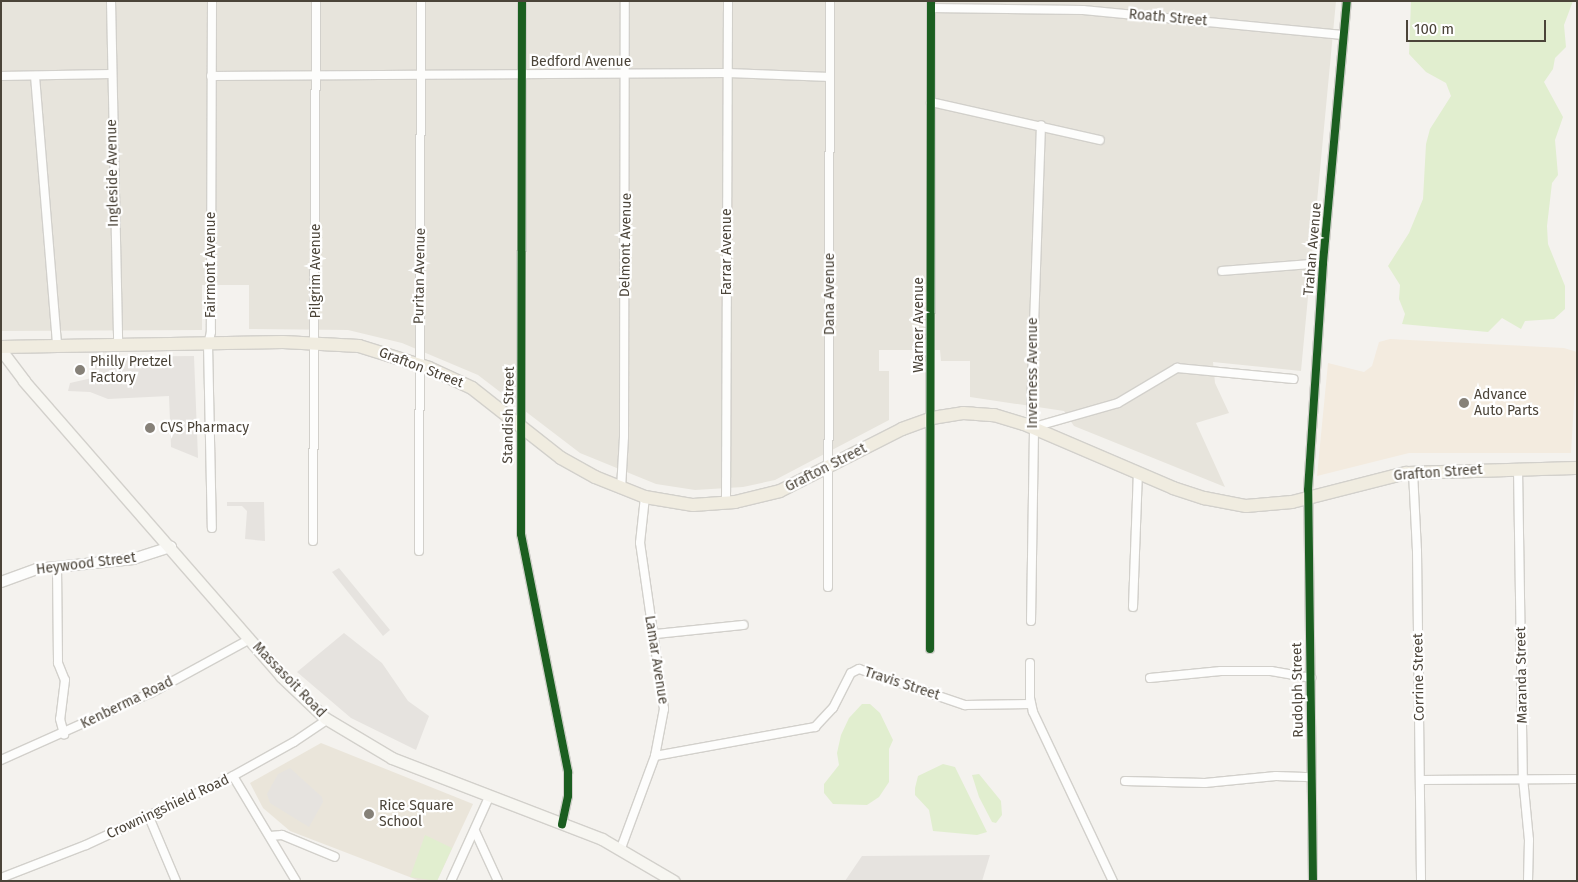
<!DOCTYPE html>
<html>
<head>
<meta charset="utf-8">
<style>
  body { margin:0 }
  #map { position:relative; width:1578px; height:882px; overflow:hidden; background:#f4f2ee; font-family:"Fira Sans",sans-serif }
  div>[style] { position:absolute }
  .residential>* { inset:0; background:#e7e4dc }
  .commercial>* { inset:0; background:#f3ebdf }
  .education>* { inset:0; background:#eae5da }
  .green>* { inset:0; background:#e1eecf }
  .parking>* { inset:0; background:#e6e3df }
  .roads { filter:drop-shadow(1px 0 #d2d0cb) drop-shadow(-1px 0 #d2d0cb) drop-shadow(0 1px #d2d0cb) drop-shadow(0 -1px #d2d0cb) }
  .minor>* { height:8px; margin:-4px; padding:0 4px; transform-origin:4px; border-radius:4px; background:#fdfdfc }
  .tertiary>* { height:10px; margin:-5px; padding:0 5px; transform-origin:5px; border-radius:5px; background:#fdfdfc }
  .secondary>* { height:11px; margin:-5.5px; padding:0 5.5px; transform-origin:5.5px; border-radius:5.5px; background:#f7f6f1 }
  .trunk>* { height:12px; margin:-6px; padding:0 6px; transform-origin:6px; border-radius:6px; background:#f0ece0 }
  .cycleway>* { height:8px; margin:-4px; padding:0 4px; transform-origin:4px; border-radius:4px; background:#1b5e20 }
  .dots>* { width:14px; height:14px; translate:-50% -50%; box-sizing:border-box; border:2px solid #fff; border-radius:50% }
  span { translate:-50% -50%; white-space:nowrap; text-align:center; line-height:1.15; -webkit-text-stroke:4.5px #fff; paint-order:stroke }
  .street-label { font-size:14px; color:#4b4439 }
  .poi-label { font-size:14px; color:#4b4439 }
  .left { translate:0 -50%; text-align:left }
  .frame { position:absolute; inset:0; border:2px solid #4b4439; pointer-events:none }
  .scale { position:absolute; left:1406px; top:20px; width:140px; height:22px; box-sizing:border-box; border:2px solid #4b4439; border-top:0; padding-left:6px; font-size:15px; line-height:18px; white-space:nowrap; color:#4b4439; -webkit-text-stroke:4px #fff; paint-order:stroke }
</style>
</head>
<body>
<div id="map">
  <div class="residential">
    <div style="clip-path:polygon(1px 1px,1336px 1px,1301px 371px,1213px 362px,1215px 383px,1229px 413px,1196px 423px,1225px 487px,1074px 426px,1064px 411px,970px 397px,970px 361px,941px 361px,940px 350px,879px 350px,879px 371px,889px 371px,889px 420px,775px 480px,743px 487px,695px 490px,656px 484px,580px 453px,478px 375px,402px 343px,348px 330px,249px 329px,249px 285px,202px 285px,202px 330px,1px 331px)"></div>
  </div>
  <div class="commercial">
    <div style="clip-path:polygon(1390px 339px,1564px 348px,1577px 352px,1571px 453px,1409px 453px,1317px 476px,1328px 363px,1364px 372px,1372px 366px,1379px 342px)"></div>
  </div>
  <div class="education">
    <div style="clip-path:polygon(321px 743px,473px 804px,437px 881px,420px 881px,290px 831px,263px 808px,250px 783px)"></div>
  </div>
  <div class="green">
    <div style="clip-path:polygon(1411px 1px,1573px 1px,1564px 25px,1566px 47px,1555px 58px,1553px 69px,1544px 82px,1563px 117px,1555px 140px,1558px 175px,1552px 183px,1547px 226px,1548px 244px,1565px 286px,1565px 309px,1554px 319px,1525px 321px,1521px 329px,1502px 318px,1488px 332px,1402px 324px,1405px 314px,1399px 299px,1400px 285px,1388px 266px,1409px 233px,1423px 199px,1426px 144px,1430px 129px,1451px 96px,1446px 83px,1426px 72px,1409px 54px)"></div>
    <div style="clip-path:polygon(862px 704px,870px 704px,880px 713px,893px 740px,889px 749px,889px 782px,879px 797px,867px 805px,833px 804px,824px 793px,824px 784px,839px 765px,837px 753px,841px 735px,849px 718px)"></div>
    <div style="clip-path:polygon(943px 764px,955px 767px,987px 832px,977px 835px,933px 831px,929px 810px,915px 795px,915px 788px,918px 776px)"></div>
    <div style="clip-path:polygon(979px 774px,1001px 801px,1002px 815px,996px 823px,992px 822px,979px 797px,972px 775px)"></div>
    <div style="clip-path:polygon(425px 835px,452px 848px,437px 881px,410px 877px)"></div>
  </div>
  <div class="parking">
    <div style="clip-path:polygon(194px 356px,198px 458px,171px 447px,169px 396px,108px 399px,90px 392px,68px 391px,70px 383px,92px 378px,91px 357px)"></div>
    <div style="clip-path:polygon(227px 502px,264px 502px,265px 541px,245px 539px,247px 511px,242px 506px,227px 506px)"></div>
    <div style="clip-path:polygon(339px 568px,390px 630px,383px 636px,332px 572px)"></div>
    <div style="clip-path:polygon(344px 633px,382px 663px,408px 701px,429px 716px,416px 750px,351px 718px,297px 672px)"></div>
    <div style="clip-path:polygon(290px 768px,322px 797px,323px 802px,309px 827px,270px 803px,267px 794px,278px 774px)"></div>
    <div style="clip-path:polygon(990px 855px,982px 881px,845px 881px,862px 856px)"></div>
  </div>
  <div class="roads">
    <div class="minor">
      <div style="left:111px;top:1px;width:344px;rotate:88.8deg"></div>
      <div style="left:212px;top:1px;width:331px;rotate:90.2deg"></div>
      <div style="left:211px;top:332px;width:12px;rotate:104deg"></div>
      <div style="left:208px;top:344px;width:184px;rotate:88.8deg"></div>
      <div style="left:522px;top:1px;width:533px;rotate:90.11deg"></div>
      <div style="left:521px;top:534px;width:243px;rotate:78.8deg"></div>
      <div style="left:568px;top:772px;width:24px;rotate:90deg"></div>
      <div style="left:568px;top:796px;width:29px;rotate:102deg"></div>
      <div style="left:931px;top:8px;width:152px;rotate:0.8deg"></div>
      <div style="left:1083px;top:10px;width:261px;rotate:5.5deg"></div>
      <div style="left:1px;top:76px;width:110px;rotate:-1deg"></div>
      <div style="left:35px;top:76px;width:271px;rotate:85.3deg"></div>
      <div style="left:211px;top:76px;width:517px;rotate:-0.33deg"></div>
      <div style="left:728px;top:73px;width:102px;rotate:2.2deg"></div>
      <div style="left:931px;top:102px;width:173px;rotate:12.7deg"></div>
      <div style="left:1222px;top:271px;width:101px;rotate:-4.5deg"></div>
      <div style="left:1034px;top:427px;width:87px;rotate:-15.9deg"></div>
      <div style="left:1118px;top:403px;width:69px;rotate:-30.7deg"></div>
      <div style="left:1177px;top:368px;width:117px;rotate:5.4deg"></div>
      <div style="left:1518px;top:469px;width:309px;rotate:89.1deg"></div>
      <div style="left:1523px;top:778px;width:62px;rotate:84.5deg"></div>
      <div style="left:1529px;top:840px;width:41px;rotate:91.4deg"></div>
      <div style="left:1413px;top:472px;width:79px;rotate:87.1deg"></div>
      <div style="left:1417px;top:551px;width:330px;rotate:89.3deg"></div>
      <div style="left:621px;top:489px;width:52px;rotate:-86.7deg"></div>
      <div style="left:624px;top:437px;width:436px;rotate:-89.9deg"></div>
      <div style="left:726px;top:503px;width:502px;rotate:-89.77deg"></div>
      <div style="left:313px;top:541px;width:540px;rotate:-89.68deg"></div>
      <div style="left:419px;top:551px;width:550px;rotate:-89.79deg"></div>
      <div style="left:57px;top:566px;width:97px;rotate:89.4deg"></div>
      <div style="left:58px;top:663px;width:18px;rotate:68deg"></div>
      <div style="left:65px;top:680px;width:39px;rotate:97deg"></div>
      <div style="left:60px;top:719px;width:16px;rotate:75deg"></div>
      <div style="left:828px;top:587px;width:586px;rotate:-89.8deg"></div>
      <div style="left:1133px;top:607px;width:135px;rotate:-87.9deg"></div>
      <div style="left:1031px;top:621px;width:194px;rotate:-89.1deg"></div>
      <div style="left:1034px;top:427px;width:16px;rotate:-101deg"></div>
      <div style="left:1031px;top:411px;width:286px;rotate:-88deg"></div>
      <div style="left:655px;top:634px;width:89px;rotate:-5.8deg"></div>
      <div style="left:930px;top:649px;width:648px;rotate:-89.91deg"></div>
      <div style="left:1030px;top:663px;width:35px;rotate:90deg"></div>
      <div style="left:1030px;top:698px;width:14px;rotate:78deg"></div>
      <div style="left:1033px;top:712px;width:187px;rotate:64.7deg"></div>
      <div style="left:1150px;top:678px;width:71px;rotate:-5.6deg"></div>
      <div style="left:1221px;top:671px;width:50px"></div>
      <div style="left:1271px;top:671px;width:41px;rotate:9.9deg"></div>
      <div style="left:655px;top:756px;width:163px;rotate:-10.3deg"></div>
      <div style="left:815px;top:727px;width:26px;rotate:-47deg"></div>
      <div style="left:833px;top:708px;width:39px;rotate:-63deg"></div>
      <div style="left:851px;top:673px;width:9px;rotate:-27deg"></div>
      <div style="left:859px;top:669px;width:112px;rotate:18.8deg"></div>
      <div style="left:965px;top:705px;width:66px;rotate:-0.9deg"></div>
      <div style="left:1px;top:760px;width:164px;rotate:-24.1deg"></div>
      <div style="left:151px;top:693px;width:113px;rotate:-28.6deg"></div>
      <div style="left:233px;top:776px;width:122px;rotate:59deg"></div>
      <div style="left:1421px;top:780px;width:156px;rotate:-0.4deg"></div>
      <div style="left:1125px;top:781px;width:80px;rotate:1.4deg"></div>
      <div style="left:1205px;top:783px;width:71px;rotate:-5.6deg"></div>
      <div style="left:1276px;top:776px;width:36px;rotate:2deg"></div>
      <div style="left:149px;top:817px;width:69px;rotate:67.1deg"></div>
      <div style="left:475px;top:831px;width:55px;rotate:65.3deg"></div>
      <div style="left:270px;top:836px;width:12px;rotate:-5deg"></div>
      <div style="left:282px;top:835px;width:57px;rotate:22.5deg"></div>
      <div style="left:621px;top:848px;width:98px;rotate:-69.7deg"></div>
      <div style="left:655px;top:756px;width:48px;rotate:-79.2deg"></div>
      <div style="left:664px;top:709px;width:168px;rotate:-98.2deg"></div>
      <div style="left:640px;top:543px;width:46px;rotate:-83.8deg"></div>
      <div style="left:1px;top:878px;width:91px;rotate:-21.2deg"></div>
      <div style="left:86px;top:845px;width:152px;rotate:-24.9deg"></div>
      <div style="left:224px;top:781px;width:80px;rotate:-29.1deg"></div>
      <div style="left:294px;top:742px;width:40px;rotate:-34deg"></div>
      <div style="left:451px;top:881px;width:94px;rotate:-65.6deg"></div>
      <div style="left:1313px;top:881px;width:391px;rotate:-90.7deg"></div>
      <div style="left:1308px;top:490px;width:227px;rotate:-86.2deg"></div>
      <div style="left:1323px;top:263px;width:263px;rotate:-84.8deg"></div>
    </div>
    <div class="tertiary">
      <div style="left:1px;top:582px;width:38px;rotate:-20deg"></div>
      <div style="left:37px;top:569px;width:97px;rotate:-5.9deg"></div>
      <div style="left:133px;top:559px;width:40px;rotate:-18deg"></div>
    </div>
    <div class="secondary">
      <div style="left:1px;top:350px;width:39px;rotate:53deg"></div>
      <div style="left:24px;top:381px;width:391px;rotate:48.9deg"></div>
      <div style="left:281px;top:676px;width:61px;rotate:43.7deg"></div>
      <div style="left:325px;top:718px;width:78px;rotate:30.8deg"></div>
      <div style="left:392px;top:758px;width:225px;rotate:21.1deg"></div>
      <div style="left:602px;top:839px;width:83px;rotate:30.3deg"></div>
    </div>
    <div class="trunk">
      <div style="left:1px;top:347px;width:282px;rotate:-1deg"></div>
      <div style="left:283px;top:342px;width:76px;rotate:3deg"></div>
      <div style="left:359px;top:346px;width:73px;rotate:17.4deg"></div>
      <div style="left:429px;top:368px;width:47px;rotate:24.9deg"></div>
      <div style="left:472px;top:388px;width:113px;rotate:38.2deg"></div>
      <div style="left:561px;top:458px;width:39px;rotate:29deg"></div>
      <div style="left:595px;top:477px;width:54px;rotate:21.8deg"></div>
      <div style="left:645px;top:497px;width:49px;rotate:9.5deg"></div>
      <div style="left:693px;top:505px;width:42px;rotate:-4.1deg"></div>
      <div style="left:735px;top:502px;width:46px;rotate:-13.7deg"></div>
      <div style="left:780px;top:491px;width:137px;rotate:-26.9deg"></div>
      <div style="left:902px;top:429px;width:32px;rotate:-20deg"></div>
      <div style="left:932px;top:418px;width:31px;rotate:-9deg"></div>
      <div style="left:963px;top:413px;width:31px;rotate:4deg"></div>
      <div style="left:994px;top:415px;width:31px;rotate:17deg"></div>
      <div style="left:1024px;top:424px;width:162px;rotate:23.2deg"></div>
      <div style="left:1173px;top:488px;width:33px;rotate:18deg"></div>
      <div style="left:1204px;top:498px;width:43px;rotate:10.8deg"></div>
      <div style="left:1246px;top:506px;width:46px;rotate:-5deg"></div>
      <div style="left:1292px;top:502px;width:118px;rotate:-14.3deg"></div>
      <div style="left:1406px;top:473px;width:171px;rotate:-1.7deg"></div>
    </div>
  </div>
  <div class="cycleway">
    <div style="left:522px;top:1px;width:533px;rotate:90.11deg"></div>
    <div style="left:521px;top:534px;width:243px;rotate:78.8deg"></div>
    <div style="left:568px;top:772px;width:24px;rotate:90deg"></div>
    <div style="left:568px;top:796px;width:29px;rotate:102deg"></div>
    <div style="left:930px;top:649px;width:648px;rotate:-89.91deg"></div>
    <div style="left:1313px;top:881px;width:391px;rotate:-90.7deg"></div>
    <div style="left:1308px;top:490px;width:227px;rotate:-86.2deg"></div>
    <div style="left:1323px;top:263px;width:263px;rotate:-84.8deg"></div>
  </div>
  <div class="dots">
    <div style="left:80px;top:370px;background:#868178"></div>
    <div style="left:1464px;top:403px;background:#868178"></div>
    <div style="left:150px;top:428px;background:#868178"></div>
    <div style="left:369px;top:814px;background:#868178"></div>
  </div>
  <div class="street-label">
    <span style="left:1168px;top:18px;rotate:5deg">Roath Street</span>
    <span style="left:581px;top:62px">Bedford Avenue</span>
    <span style="left:113px;top:173px;rotate:-91deg">Ingleside Avenue</span>
    <span style="left:626px;top:245px;rotate:-89deg">Delmont Avenue</span>
    <span style="left:1313px;top:249px;rotate:-85deg">Trahan Avenue</span>
    <span style="left:727px;top:252px;rotate:-90deg">Farrar Avenue</span>
    <span style="left:211px;top:265px;rotate:-90deg">Fairmont Avenue</span>
    <span style="left:316px;top:271px;rotate:-90deg">Pilgrim Avenue</span>
    <span style="left:420px;top:276px;rotate:-89deg">Puritan Avenue</span>
    <span style="left:830px;top:294px;rotate:-90deg">Dana Avenue</span>
    <span style="left:919px;top:325px;rotate:-90deg">Warner Avenue</span>
    <span style="left:421px;top:368px;rotate:21deg">Grafton Street</span>
    <span style="left:1033px;top:373px;rotate:-90deg">Inverness Avenue</span>
    <span style="left:509px;top:415px;rotate:-89deg">Standish Street</span>
    <span style="left:826px;top:468px;rotate:-27deg">Grafton Street</span>
    <span style="left:1438px;top:473px;rotate:-4deg">Grafton Street</span>
    <span style="left:86px;top:564px;rotate:-7deg">Heywood Street</span>
    <span style="left:656px;top:660px;rotate:81deg">Lamar Avenue</span>
    <span style="left:1522px;top:675px;rotate:-91deg">Maranda Street</span>
    <span style="left:1419px;top:677px;rotate:-91deg">Corrine Street</span>
    <span style="left:289px;top:680px;rotate:46deg">Massasoit Road</span>
    <span style="left:902px;top:684px;rotate:18deg">Travis Street</span>
    <span style="left:1298px;top:690px;rotate:-91deg">Rudolph Street</span>
    <span style="left:127px;top:703px;rotate:-26deg">Kenberma Road</span>
    <span style="left:168px;top:807px;rotate:-25deg">Crowningshield Road</span>
  </div>
  <div class="poi-label">
    <span class="left" style="left:90px;top:370px">Philly Pretzel<br>Factory</span>
    <span class="left" style="left:1474px;top:403px">Advance<br>Auto Parts</span>
    <span class="left" style="left:160px;top:428px">CVS Pharmacy</span>
    <span class="left" style="left:379px;top:814px">Rice Square<br>School</span>
  </div>
  <div class="frame"></div>
  <div class="scale">100 m</div>
</div>
</body>
</html>
